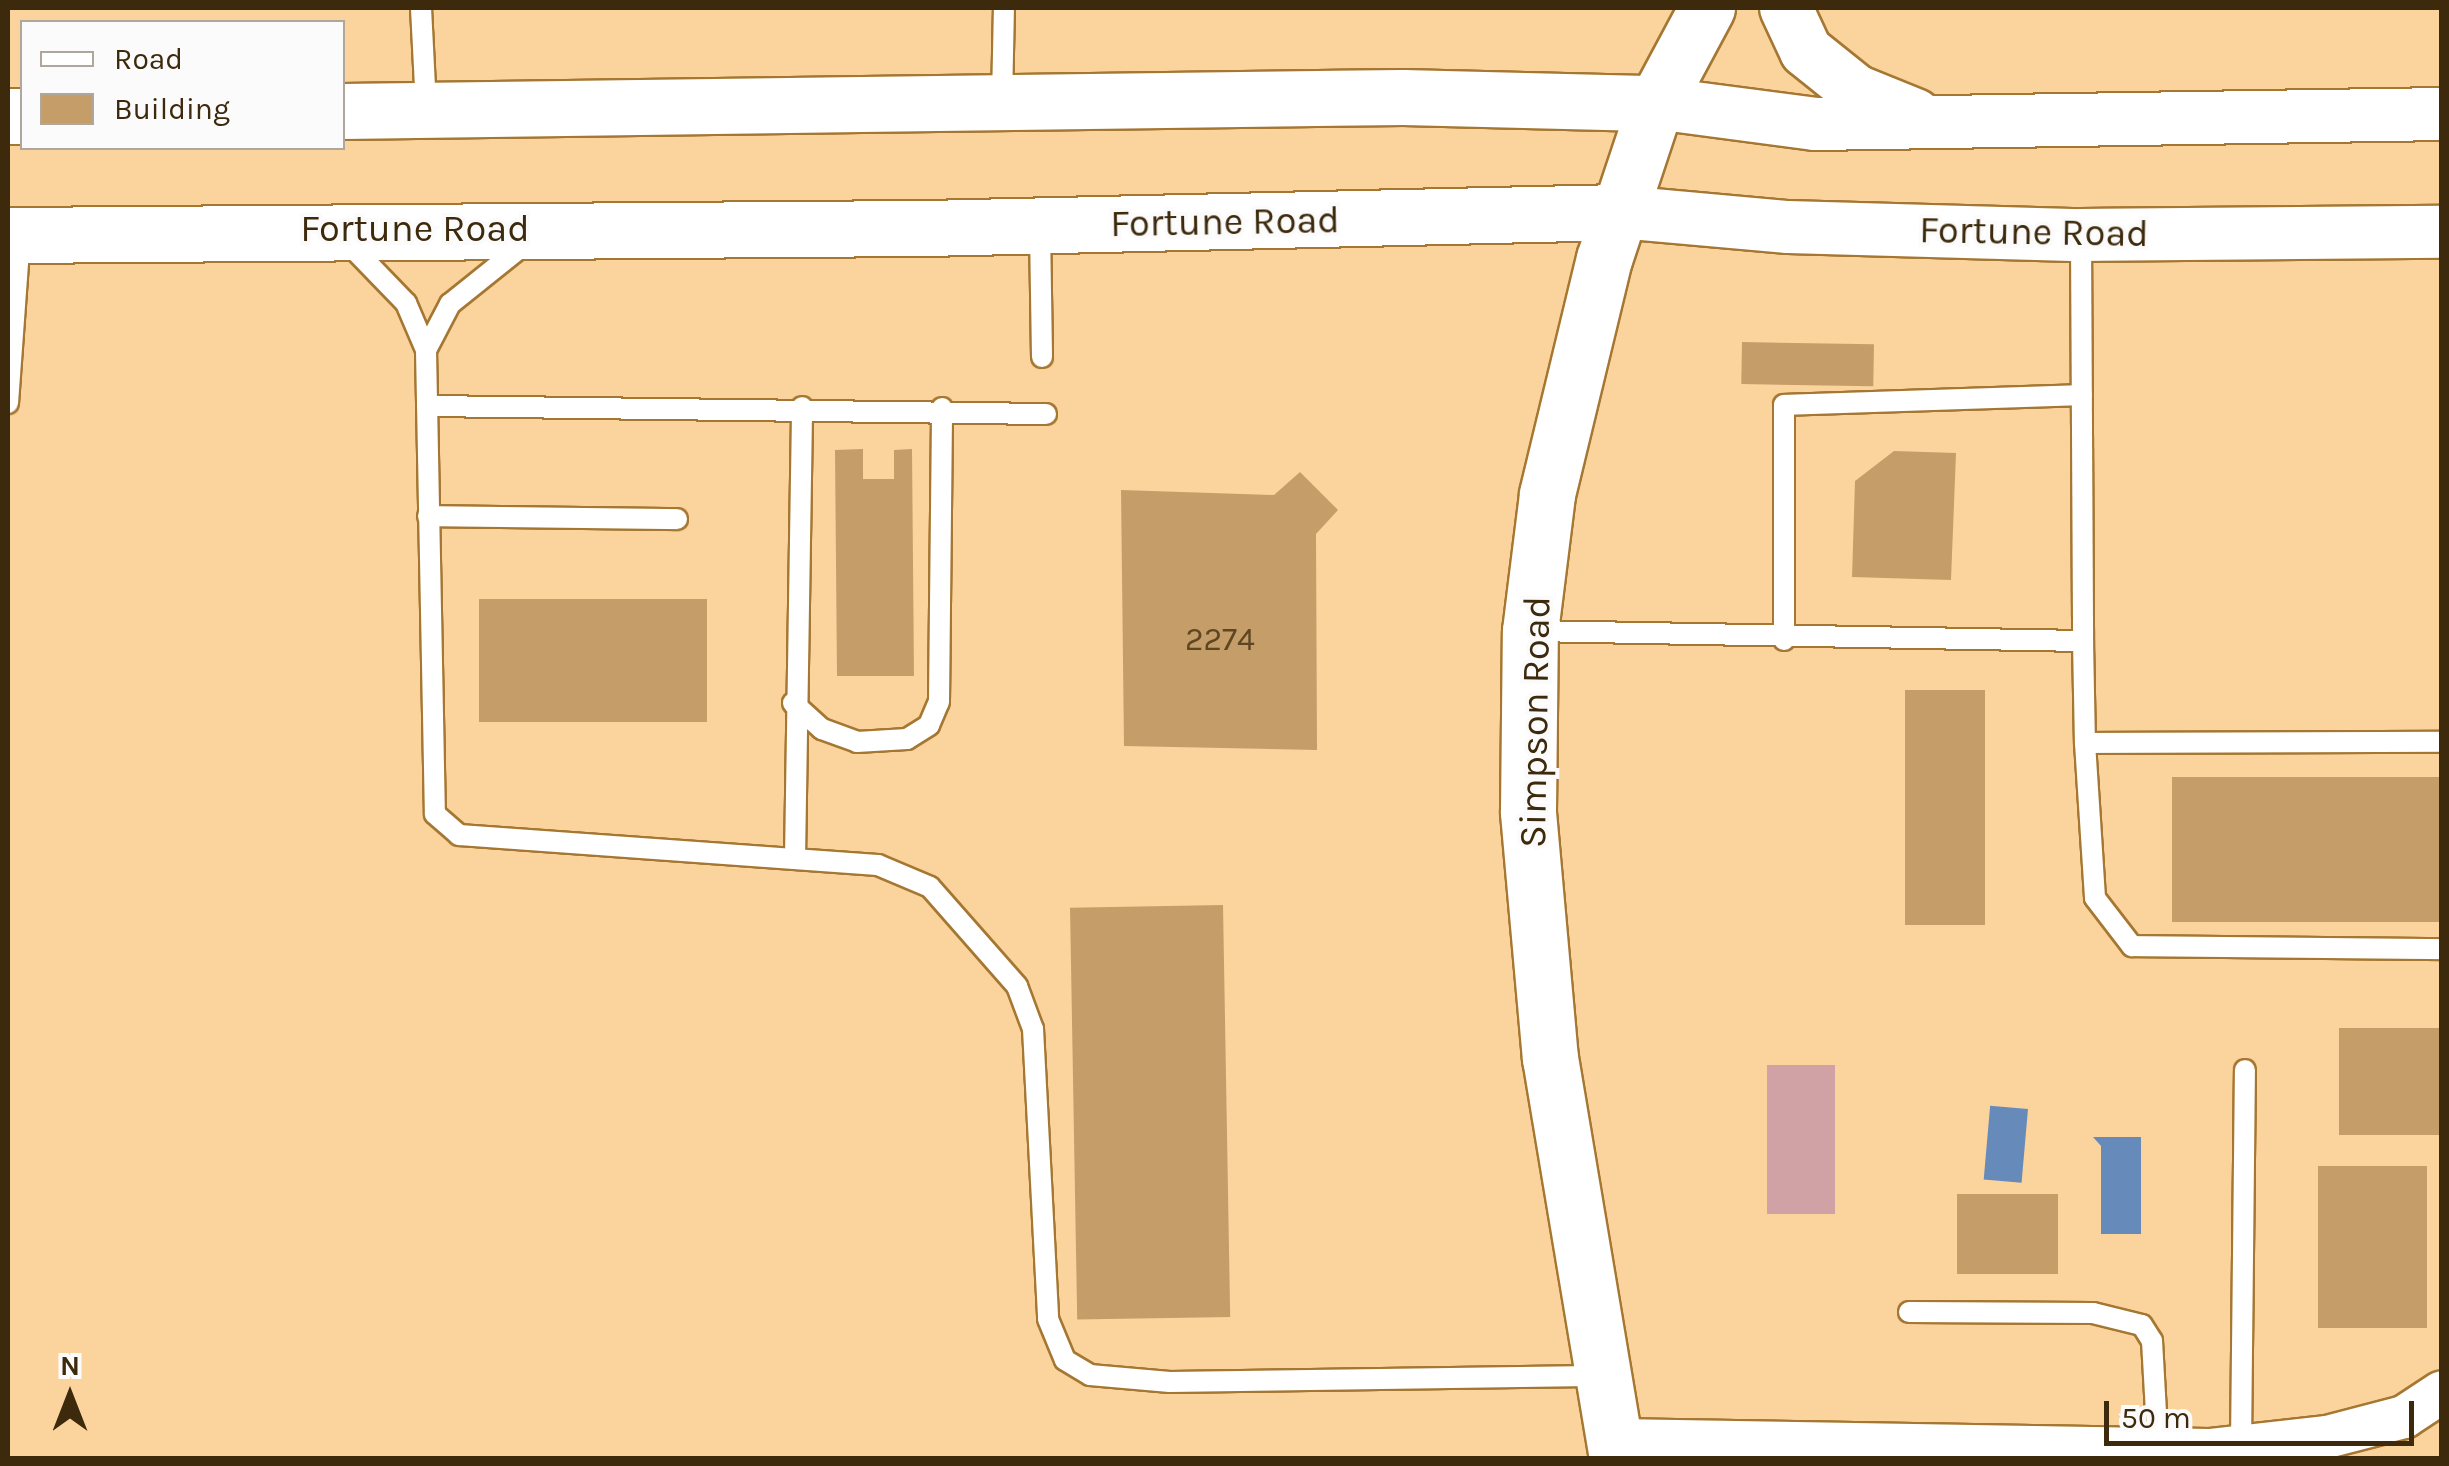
<!DOCTYPE html>
<html>
<head>
<meta charset="utf-8">
<style>
  body { margin:0 }
  #map { position:relative; width:2449px; height:1466px; overflow:hidden; background:#fbd39d; font-family:Karla,sans-serif }
  div>[style] { position:absolute }
  .green>* { inset:0; background:#d1a2a5; transform-origin:0 0 }
  .water>* { inset:0; background:#668bba; transform-origin:0 0 }
  .building>* { inset:0; background:#c49d69; transform-origin:0 0 }
  .roads { filter:drop-shadow(2px 0 #a57732) drop-shadow(-2px 0 #a57732) drop-shadow(0 2px #a57732) drop-shadow(0 -2px #a57732) }
  .service>* { height:20px; margin:-10px; padding:0 10px; transform-origin:10px; border-radius:10px; background:#fff }
  .minor>* { height:42px; margin:-21px; padding:0 21px; transform-origin:21px; border-radius:21px; background:#fff }
  .tertiary>* { height:52px; margin:-26px; padding:0 26px; transform-origin:26px; border-radius:26px; background:#fff }
  .secondary>* { height:55px; margin:-27.5px; padding:0 27.5px; transform-origin:27.5px; border-radius:27.5px; background:#fff }
  span { translate:-50% -50%; white-space:nowrap; text-align:center; line-height:1.15; -webkit-text-stroke:8px #fbfbfb; paint-order:stroke }
  .number-label { font-size:32px; color:#5f4623 }
  .number-label span { -webkit-text-stroke-width:0 }
  .street-label { font-size:38px; color:#3d290c }
  .frame { position:absolute; inset:0; border:10px solid #3d290c; pointer-events:none }
  .legend { position:absolute; left:20px; top:20px; width:325px; height:130px; box-sizing:border-box; background:#fbfbfb; border:2px solid #afa79b; margin:0; padding:12px 18px; list-style:none; font-size:30px; color:#3d290c }
  .legend li { display:flex; align-items:center; gap:20px; height:50px }
  .legend b { width:50px; border:2px solid #afa79b }
  .north { position:absolute; left:20px; top:1346px; width:100px; height:100px; -webkit-text-stroke:8px #fbfbfb; paint-order:stroke; rotate:0deg; font-size:28px; font-weight:700; line-height:40px; text-align:center; color:#3d290c }
  .north::after { content:''; display:block; margin:auto; width:35px; height:45px; background:#3d290c; clip-path:polygon(50% 0,100% 100%,50% 72%,0 100%) }
  .scale { position:absolute; left:2104px; top:1401px; width:310px; height:45px; box-sizing:border-box; border:5px solid #3d290c; border-top:0; padding-left:12px; font-size:30px; line-height:35px; white-space:nowrap; color:#3d290c; -webkit-text-stroke:8px #fbfbfb; paint-order:stroke }
</style>
</head>
<body>
<div id="map">
  <div class="green">
    <div style="left:1767px;top:1065px;width:68px;height:149px"></div>
  </div>
  <div class="water">
    <div style="left:2028px;top:1109px;width:74px;height:38px;rotate:95deg"></div>
    <div style="clip-path:polygon(2093px 1137px,2141px 1137px,2141px 1234px,2101px 1234px,2101px 1146px)"></div>
  </div>
  <div class="building">
    <div style="left:1742px;top:342px;width:132px;height:42px;rotate:1deg"></div>
    <div style="clip-path:polygon(863px 449px,863px 479px,894px 479px,894px 450px,912px 449px,914px 676px,837px 676px,835px 450px)"></div>
    <div style="clip-path:polygon(1894px 451px,1956px 453px,1951px 580px,1852px 577px,1855px 481px)"></div>
    <div style="clip-path:polygon(1300px 472px,1338px 510px,1316px 534px,1317px 750px,1124px 746px,1121px 490px,1274px 495px)"></div>
    <div style="left:479px;top:599px;width:228px;height:123px"></div>
    <div style="left:1905px;top:690px;width:80px;height:235px"></div>
    <div style="left:2172px;top:777px;width:270px;height:145px"></div>
    <div style="left:1223px;top:905px;width:412px;height:153px;rotate:89deg"></div>
    <div style="left:2339px;top:1028px;width:103px;height:107px"></div>
    <div style="left:2318px;top:1166px;width:109px;height:162px"></div>
    <div style="left:1957px;top:1194px;width:101px;height:80px"></div>
  </div>
  <div class="roads">
    <div class="service">
      <div style="left:421px;top:8px;width:99px;rotate:87.1deg"></div>
      <div style="left:1002px;top:101px;width:93px;rotate:-88.8deg"></div>
      <div style="left:1040px;top:229px;width:128px;rotate:89.1deg"></div>
      <div style="left:2081px;top:238px;width:403px;rotate:89.7deg"></div>
      <div style="left:347px;top:242px;width:85px;rotate:46deg"></div>
      <div style="left:406px;top:303px;width:51px;rotate:66.9deg"></div>
      <div style="left:426px;top:350px;width:464px;rotate:88.9deg"></div>
      <div style="left:435px;top:814px;width:32px;rotate:41deg"></div>
      <div style="left:459px;top:835px;width:420px;rotate:4.1deg"></div>
      <div style="left:878px;top:865px;width:56px;rotate:22.9deg"></div>
      <div style="left:930px;top:887px;width:132px;rotate:48.7deg"></div>
      <div style="left:1017px;top:986px;width:46px;rotate:69.6deg"></div>
      <div style="left:1033px;top:1029px;width:290px;rotate:87deg"></div>
      <div style="left:1048px;top:1319px;width:44px;rotate:67.5deg"></div>
      <div style="left:1065px;top:1360px;width:29px;rotate:31deg"></div>
      <div style="left:1090px;top:1375px;width:80px;rotate:5deg"></div>
      <div style="left:1170px;top:1382px;width:430px;rotate:-0.8deg"></div>
      <div style="left:426px;top:350px;width:52px;rotate:-62.4deg"></div>
      <div style="left:450px;top:304px;width:96px;rotate:-38.7deg"></div>
      <div style="left:8px;top:403px;width:166px;rotate:-85.9deg"></div>
      <div style="left:427px;top:406px;width:619px;rotate:0.74deg"></div>
      <div style="left:428px;top:516px;width:249px;rotate:0.7deg"></div>
      <div style="left:1532px;top:631px;width:551px;rotate:1.04deg"></div>
      <div style="left:2083px;top:641px;width:102px;rotate:88.9deg"></div>
      <div style="left:2085px;top:743px;width:357px;rotate:-0.2deg"></div>
      <div style="left:1784px;top:640px;width:235px;rotate:-90deg"></div>
      <div style="left:1784px;top:405px;width:298px;rotate:-1.9deg"></div>
      <div style="left:793px;top:703px;width:39px;rotate:42deg"></div>
      <div style="left:822px;top:729px;width:37px;rotate:20deg"></div>
      <div style="left:857px;top:742px;width:50px;rotate:-3.4deg"></div>
      <div style="left:907px;top:739px;width:26px;rotate:-32deg"></div>
      <div style="left:929px;top:725px;width:25px;rotate:-67deg"></div>
      <div style="left:939px;top:702px;width:294px;rotate:-89.4deg"></div>
      <div style="left:2085px;top:743px;width:155px;rotate:86.3deg"></div>
      <div style="left:2095px;top:898px;width:61px;rotate:52.4deg"></div>
      <div style="left:2132px;top:946px;width:310px;rotate:0.6deg"></div>
      <div style="left:795px;top:859px;width:452px;rotate:-89.1deg"></div>
      <div style="left:1909px;top:1312px;width:184px;rotate:0.3deg"></div>
      <div style="left:2093px;top:1313px;width:50px;rotate:13.8deg"></div>
      <div style="left:2142px;top:1325px;width:19px;rotate:58deg"></div>
      <div style="left:2152px;top:1341px;width:107px;rotate:86.8deg"></div>
      <div style="left:2241px;top:1446px;width:376px;rotate:-89.4deg"></div>
    </div>
    <div class="minor">
      <div style="left:1617px;top:1440px;width:592px;rotate:0.97deg"></div>
      <div style="left:2209px;top:1450px;width:119px;rotate:-6.3deg"></div>
      <div style="left:2327px;top:1437px;width:80px;rotate:-14.6deg"></div>
      <div style="left:2404px;top:1417px;width:45px;rotate:-33.3deg"></div>
    </div>
    <div class="tertiary">
      <div style="left:1786px;top:8px;width:47px;rotate:65.1deg"></div>
      <div style="left:1806px;top:51px;width:64px;rotate:38.7deg"></div>
      <div style="left:1856px;top:91px;width:64px;rotate:22.1deg"></div>
      <div style="left:1656px;top:103px;width:160px;rotate:7.5deg"></div>
      <div style="left:1815px;top:124px;width:627px;rotate:-0.91deg"></div>
      <div style="left:1620px;top:212px;width:169px;rotate:5.1deg"></div>
      <div style="left:1788px;top:227px;width:293px;rotate:1.6deg"></div>
      <div style="left:2081px;top:235px;width:361px;rotate:-0.5deg"></div>
    </div>
    <div class="secondary">
      <div style="left:342px;top:111px;width:1061px;rotate:-0.76deg"></div>
      <div style="left:1403px;top:97px;width:253px;rotate:1.4deg"></div>
      <div style="left:8px;top:116px;width:14px"></div>
      <div style="left:8px;top:235px;width:918px;rotate:-0.44deg"></div>
      <div style="left:926px;top:228px;width:694px;rotate:-1.32deg"></div>
      <div style="left:1617px;top:1458px;width:405px;rotate:-99.5deg"></div>
      <div style="left:1550px;top:1059px;width:249px;rotate:-95.1deg"></div>
      <div style="left:1528px;top:811px;width:180px;rotate:-89.4deg"></div>
      <div style="left:1530px;top:631px;width:138px;rotate:-82.9deg"></div>
      <div style="left:1547px;top:494px;width:242px;rotate:-76.4deg"></div>
      <div style="left:1604px;top:259px;width:164px;rotate:-71.6deg"></div>
      <div style="left:1656px;top:103px;width:108px;rotate:-61.8deg"></div>
    </div>
  </div>
  <div class="number-label">
    <span style="left:1220px;top:640px">2274</span>
  </div>
  <div class="street-label">
    <span style="left:1225px;top:222px;rotate:-1deg">Fortune Road</span>
    <span style="left:415px;top:229px">Fortune Road</span>
    <span style="left:2034px;top:232px;rotate:1deg">Fortune Road</span>
    <span style="left:1535px;top:722px;rotate:-89deg">Simpson Road</span>
  </div>
  <div class="frame"></div>
  <ul class="legend">
  <li><b style="height:12px;background:#fff"></b>Road</li>
  <li><b style="height:28px;background:#c49d69"></b>Building</li>
  </ul>
  <div class="north">N</div>
  <div class="scale">50 m</div>
</div>
</body>
</html>
